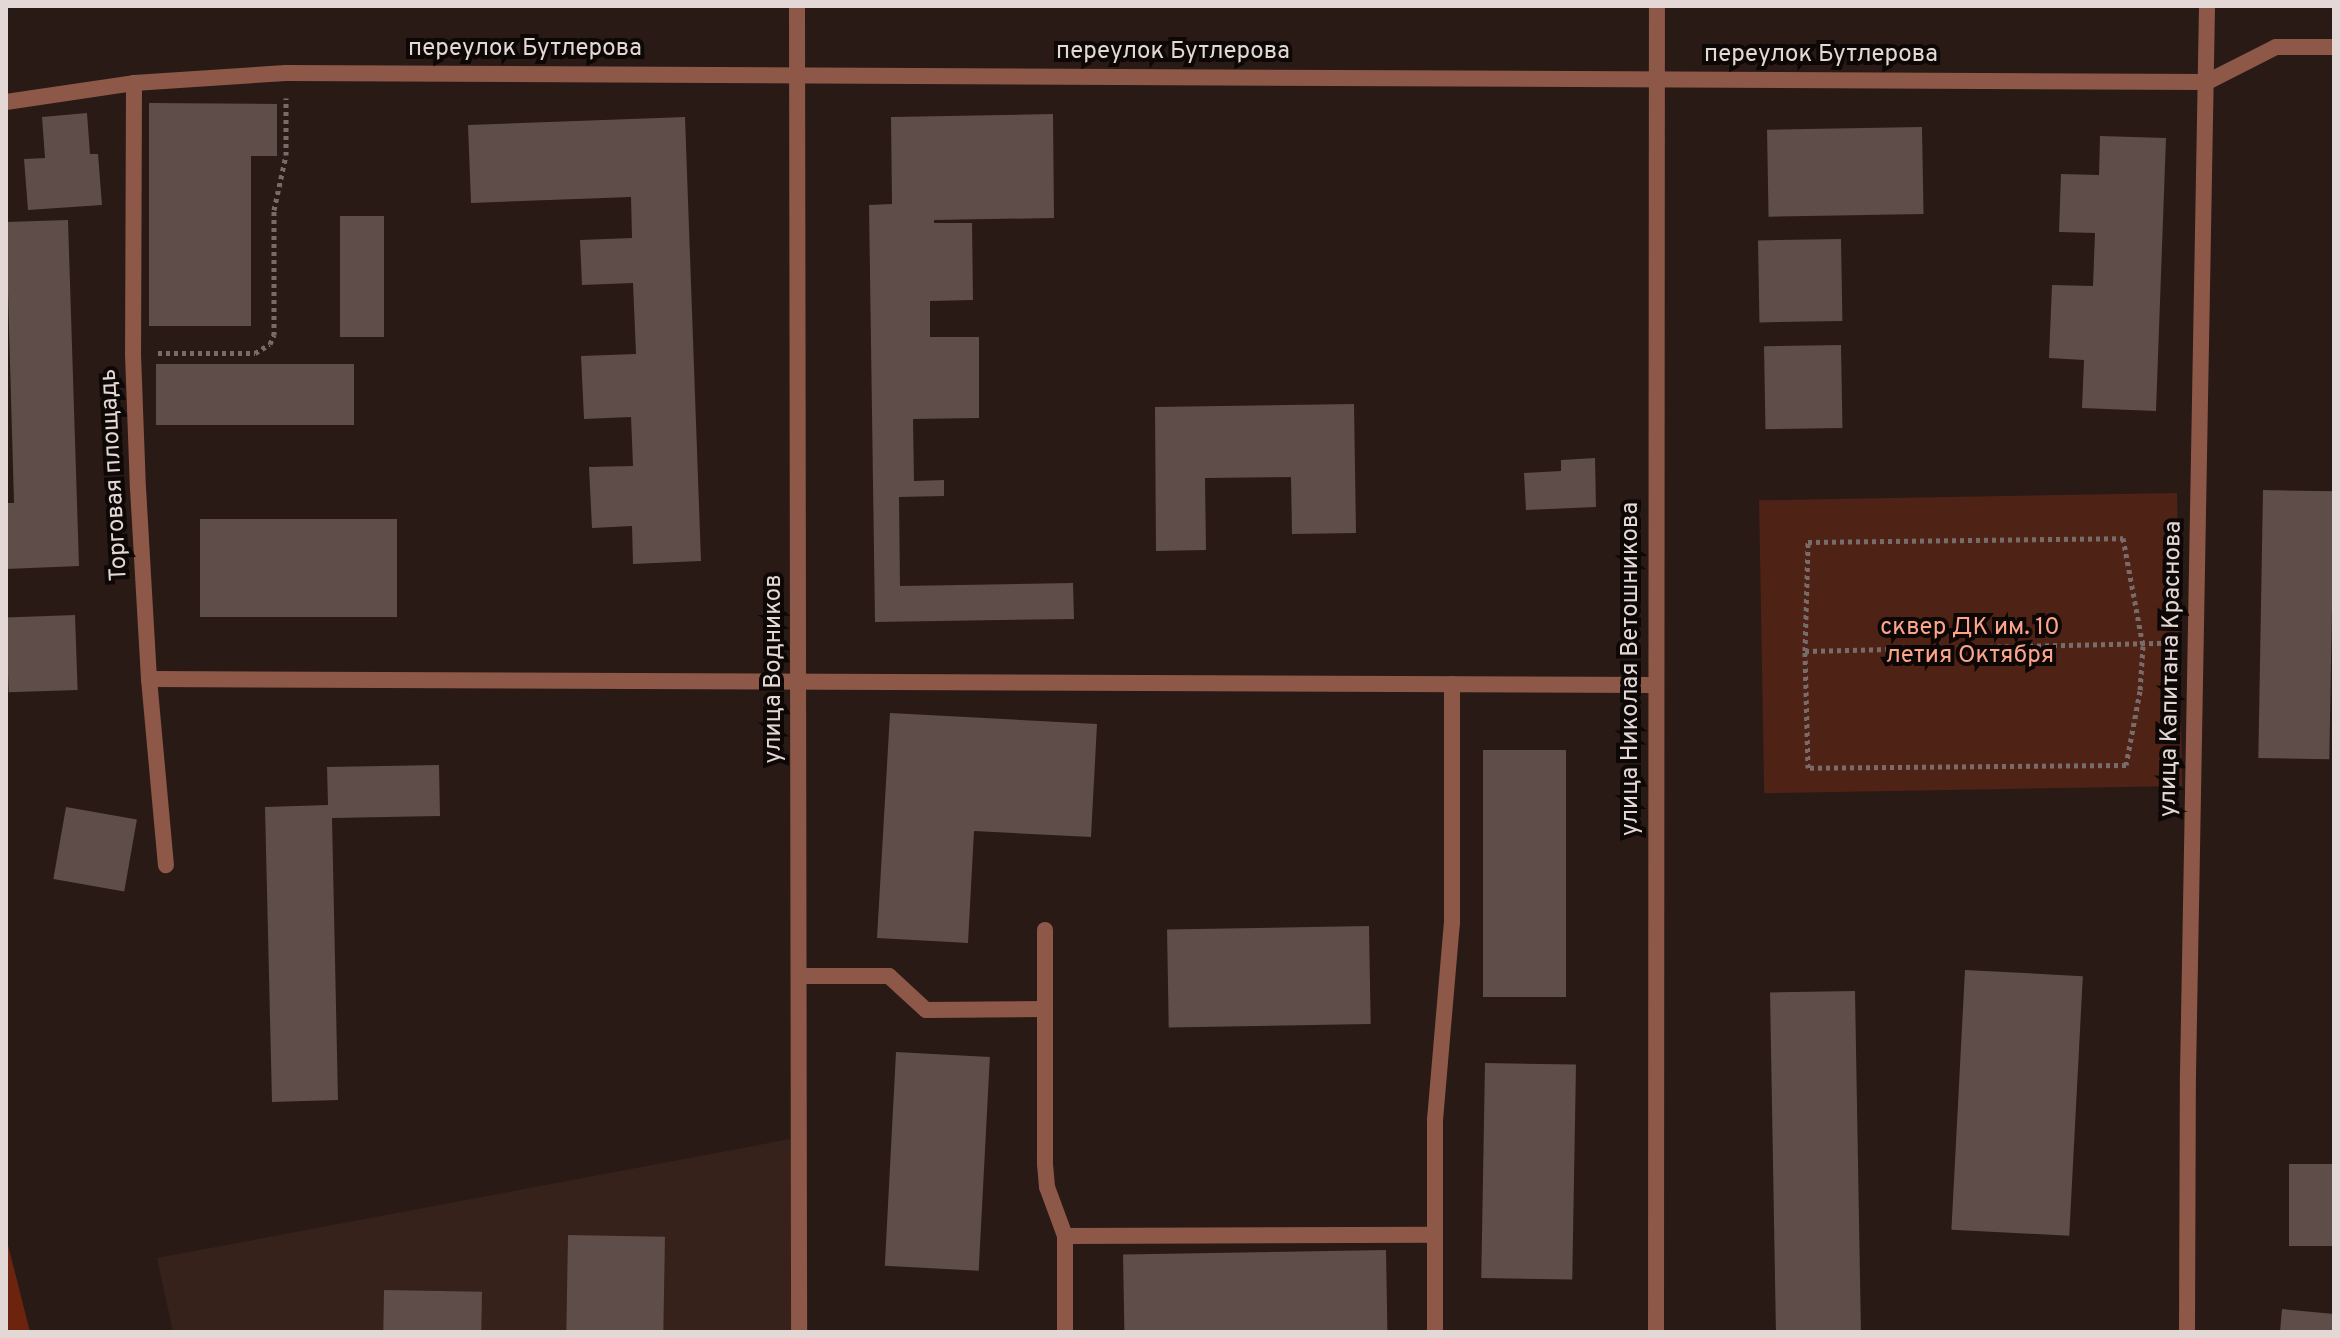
<!DOCTYPE html>
<html>
<head>
<meta charset="utf-8">
<style>
  body { margin:0 }
  #map { position:relative; width:2340px; height:1338px; overflow:hidden; background:#291a16; font-family:Overpass,sans-serif }
  div>[style] { position:absolute }
  .built>* { inset:0; background:#36211b }
  .green>* { inset:0; background:#4f2216; transform-origin:0 0 }
  .water>* { inset:0; background:#6c240e }
  .building>* { inset:0; background:#5e4d48; transform-origin:0 0 }
  .path>* { height:5px; margin-top:-2.5px; transform-origin:0; background:repeating-linear-gradient(90deg,#796c68 0 4px,transparent 0 8px) }
  .service>* { height:16px; margin:-8px; padding:0 8px; transform-origin:8px; border-radius:8px; background:#8e5848 }
  .minor>* { height:16px; margin:-8px; padding:0 8px; transform-origin:8px; border-radius:8px; background:#8e5848 }
  span { translate:-50% -50%; white-space:nowrap; text-align:center; line-height:1.15; -webkit-text-stroke:8px #0d0706; paint-order:stroke }
  .street-label { font-size:24px; color:#e3d8d5 }
  .park-label { font-size:24px; color:#fca48b }
  .frame { position:absolute; inset:0; border:8px solid #e3d8d5; pointer-events:none }
</style>
</head>
<body>
<div id="map">
  <div class="built">
    <div style="clip-path:polygon(806px 1136px,808px 1332px,173px 1332px,157px 1258px)"></div>
  </div>
  <div class="green">
    <div style="left:2177px;top:493px;width:293px;height:418px;rotate:89deg"></div>
  </div>
  <div class="water">
    <div style="clip-path:polygon(6px 1237px,30px 1332px,6px 1332px)"></div>
  </div>
  <div class="building">
    <div style="clip-path:polygon(149px 103px,277px 104px,277px 156px,251px 156px,251px 326px,149px 326px)"></div>
    <div style="clip-path:polygon(87px 113px,90px 154px,98px 154px,102px 205px,28px 210px,24px 159px,45px 158px,42px 117px)"></div>
    <div style="clip-path:polygon(1053px 114px,1054px 218px,934px 220px,934px 223px,972px 223px,973px 300px,930px 301px,930px 337px,979px 337px,979px 418px,913px 419px,914px 481px,944px 480px,944px 496px,899px 497px,900px 586px,1073px 583px,1074px 619px,875px 622px,869px 205px,892px 204px,891px 117px)"></div>
    <div style="clip-path:polygon(685px 117px,701px 561px,633px 564px,632px 526px,592px 528px,589px 467px,633px 466px,631px 417px,584px 419px,581px 356px,636px 354px,633px 283px,582px 285px,580px 240px,632px 238px,631px 197px,471px 203px,468px 125px)"></div>
    <div style="left:1922px;top:127px;width:87px;height:155px;rotate:89deg"></div>
    <div style="clip-path:polygon(2100px 136px,2166px 138px,2156px 411px,2082px 408px,2084px 360px,2049px 358px,2052px 285px,2093px 286px,2095px 233px,2059px 232px,2061px 174px,2099px 175px)"></div>
    <div style="left:340px;top:216px;width:44px;height:121px"></div>
    <div style="clip-path:polygon(68px 220px,79px 566px,6px 569px,6px 503px,14px 503px,6px 222px)"></div>
    <div style="left:1841px;top:239px;width:82px;height:83px;rotate:89deg"></div>
    <div style="left:1841px;top:345px;width:83px;height:77px;rotate:89deg"></div>
    <div style="left:354px;top:364px;width:61px;height:198px;rotate:90deg"></div>
    <div style="clip-path:polygon(1354px 404px,1356px 533px,1292px 534px,1291px 477px,1205px 478px,1206px 550px,1156px 551px,1155px 407px)"></div>
    <div style="clip-path:polygon(1595px 458px,1596px 507px,1526px 510px,1524px 473px,1561px 471px,1561px 460px)"></div>
    <div style="left:2263px;top:490px;width:71px;height:268px;rotate:1deg"></div>
    <div style="left:397px;top:519px;width:98px;height:197px;rotate:90deg"></div>
    <div style="left:75px;top:615px;width:75px;height:69px;rotate:88deg"></div>
    <div style="clip-path:polygon(890px 713px,1097px 724px,1091px 837px,974px 831px,968px 943px,877px 938px)"></div>
    <div style="left:1483px;top:750px;width:83px;height:247px"></div>
    <div style="clip-path:polygon(439px 765px,440px 816px,332px 818px,338px 1100px,272px 1102px,265px 807px,328px 805px,327px 767px)"></div>
    <div style="left:66px;top:807px;width:72px;height:73px;rotate:10deg"></div>
    <div style="left:1369px;top:926px;width:98px;height:202px;rotate:89deg"></div>
    <div style="left:1965px;top:970px;width:118px;height:260px;rotate:3deg"></div>
    <div style="left:1855px;top:991px;width:341px;height:85px;rotate:89deg"></div>
    <div style="left:896px;top:1052px;width:94px;height:214px;rotate:3deg"></div>
    <div style="left:1485px;top:1063px;width:91px;height:215px;rotate:1deg"></div>
    <div style="left:2334px;top:1164px;width:82px;height:45px;rotate:90deg"></div>
    <div style="left:568px;top:1235px;width:97px;height:97px;rotate:1deg"></div>
    <div style="left:1386px;top:1250px;width:82px;height:263px;rotate:89deg"></div>
    <div style="left:384px;top:1290px;width:98px;height:42px;rotate:1deg"></div>
    <div style="clip-path:polygon(2282px 1309px,2334px 1314px,2334px 1332px,2280px 1332px)"></div>
  </div>
  <div class="path">
    <div style="left:158px;top:353px;width:97px"></div>
    <div style="left:255px;top:353px;width:17px;rotate:-31deg"></div>
    <div style="left:270px;top:344px;width:10px;rotate:-66deg"></div>
    <div style="left:274px;top:335px;width:125px;rotate:-90deg"></div>
    <div style="left:274px;top:210px;width:56px;rotate:-77.7deg"></div>
    <div style="left:286px;top:155px;width:57px;rotate:-90deg"></div>
    <div style="left:2123px;top:538px;width:110px;rotate:79.5deg"></div>
    <div style="left:2143px;top:646px;width:45px;rotate:93.8deg"></div>
    <div style="left:2140px;top:691px;width:75px;rotate:100.7deg"></div>
    <div style="left:2126px;top:765px;width:318px;rotate:179.5deg"></div>
    <div style="left:1808px;top:768px;width:117px;rotate:-91.5deg"></div>
    <div style="left:1805px;top:651px;width:109px;rotate:-88.4deg"></div>
    <div style="left:1808px;top:542px;width:315px;rotate:-0.7deg"></div>
    <div style="left:1805px;top:651px;width:362px;rotate:-1.3deg"></div>
  </div>
  <div class="service">
    <div style="left:1045px;top:930px;width:234px;rotate:90deg"></div>
    <div style="left:1045px;top:1164px;width:23px;rotate:85deg"></div>
    <div style="left:1047px;top:1187px;width:52px;rotate:69.8deg"></div>
    <div style="left:1065px;top:1236px;width:96px;rotate:90deg"></div>
    <div style="left:799px;top:976px;width:90px"></div>
    <div style="left:889px;top:976px;width:50px;rotate:42.6deg"></div>
    <div style="left:926px;top:1010px;width:119px;rotate:-0.5deg"></div>
    <div style="left:1065px;top:1236px;width:370px;rotate:-0.2deg"></div>
    <div style="left:1435px;top:1332px;width:212px;rotate:-90deg"></div>
    <div style="left:1435px;top:1120px;width:198px;rotate:-85.1deg"></div>
    <div style="left:1452px;top:923px;width:239px;rotate:-90deg"></div>
  </div>
  <div class="minor">
    <div style="left:797px;top:6px;width:1326px;rotate:89.91deg"></div>
    <div style="left:134px;top:83px;width:271px;rotate:90.2deg"></div>
    <div style="left:133px;top:354px;width:134px;rotate:87.9deg"></div>
    <div style="left:138px;top:488px;width:191px;rotate:86.7deg"></div>
    <div style="left:149px;top:679px;width:187px;rotate:84.8deg"></div>
    <div style="left:6px;top:102px;width:129px;rotate:-8.4deg"></div>
    <div style="left:134px;top:83px;width:152px;rotate:-3.8deg"></div>
    <div style="left:286px;top:73px;width:1921px;rotate:0.27deg"></div>
    <div style="left:2207px;top:82px;width:77px;rotate:-26.9deg"></div>
    <div style="left:2276px;top:47px;width:58px"></div>
    <div style="left:149px;top:679px;width:1507px;rotate:0.23deg"></div>
    <div style="left:1656px;top:1332px;width:1326px;rotate:-89.96deg"></div>
    <div style="left:2187px;top:1332px;width:258px;rotate:-89.8deg"></div>
    <div style="left:2188px;top:1074px;width:1068px;rotate:-88.98deg"></div>
  </div>
  <div class="street-label">
    <span style="left:525px;top:50px">переулок Бутлерова</span>
    <span style="left:1173px;top:53px">переулок Бутлерова</span>
    <span style="left:1821px;top:56px">переулок Бутлерова</span>
    <span style="left:115px;top:475px;rotate:-93deg">Торговая площадь</span>
    <span style="left:775px;top:669px;rotate:-90deg">улица Водников</span>
    <span style="left:1632px;top:669px;rotate:-90deg">улица Николая Ветошникова</span>
    <span style="left:2172px;top:669px;rotate:-89deg">улица Капитана Краснова</span>
  </div>
  <div class="park-label">
    <span style="left:1970px;top:643px">сквер ДК им. 10<br>летия Октября</span>
  </div>
  <div class="frame"></div>
</div>
</body>
</html>
